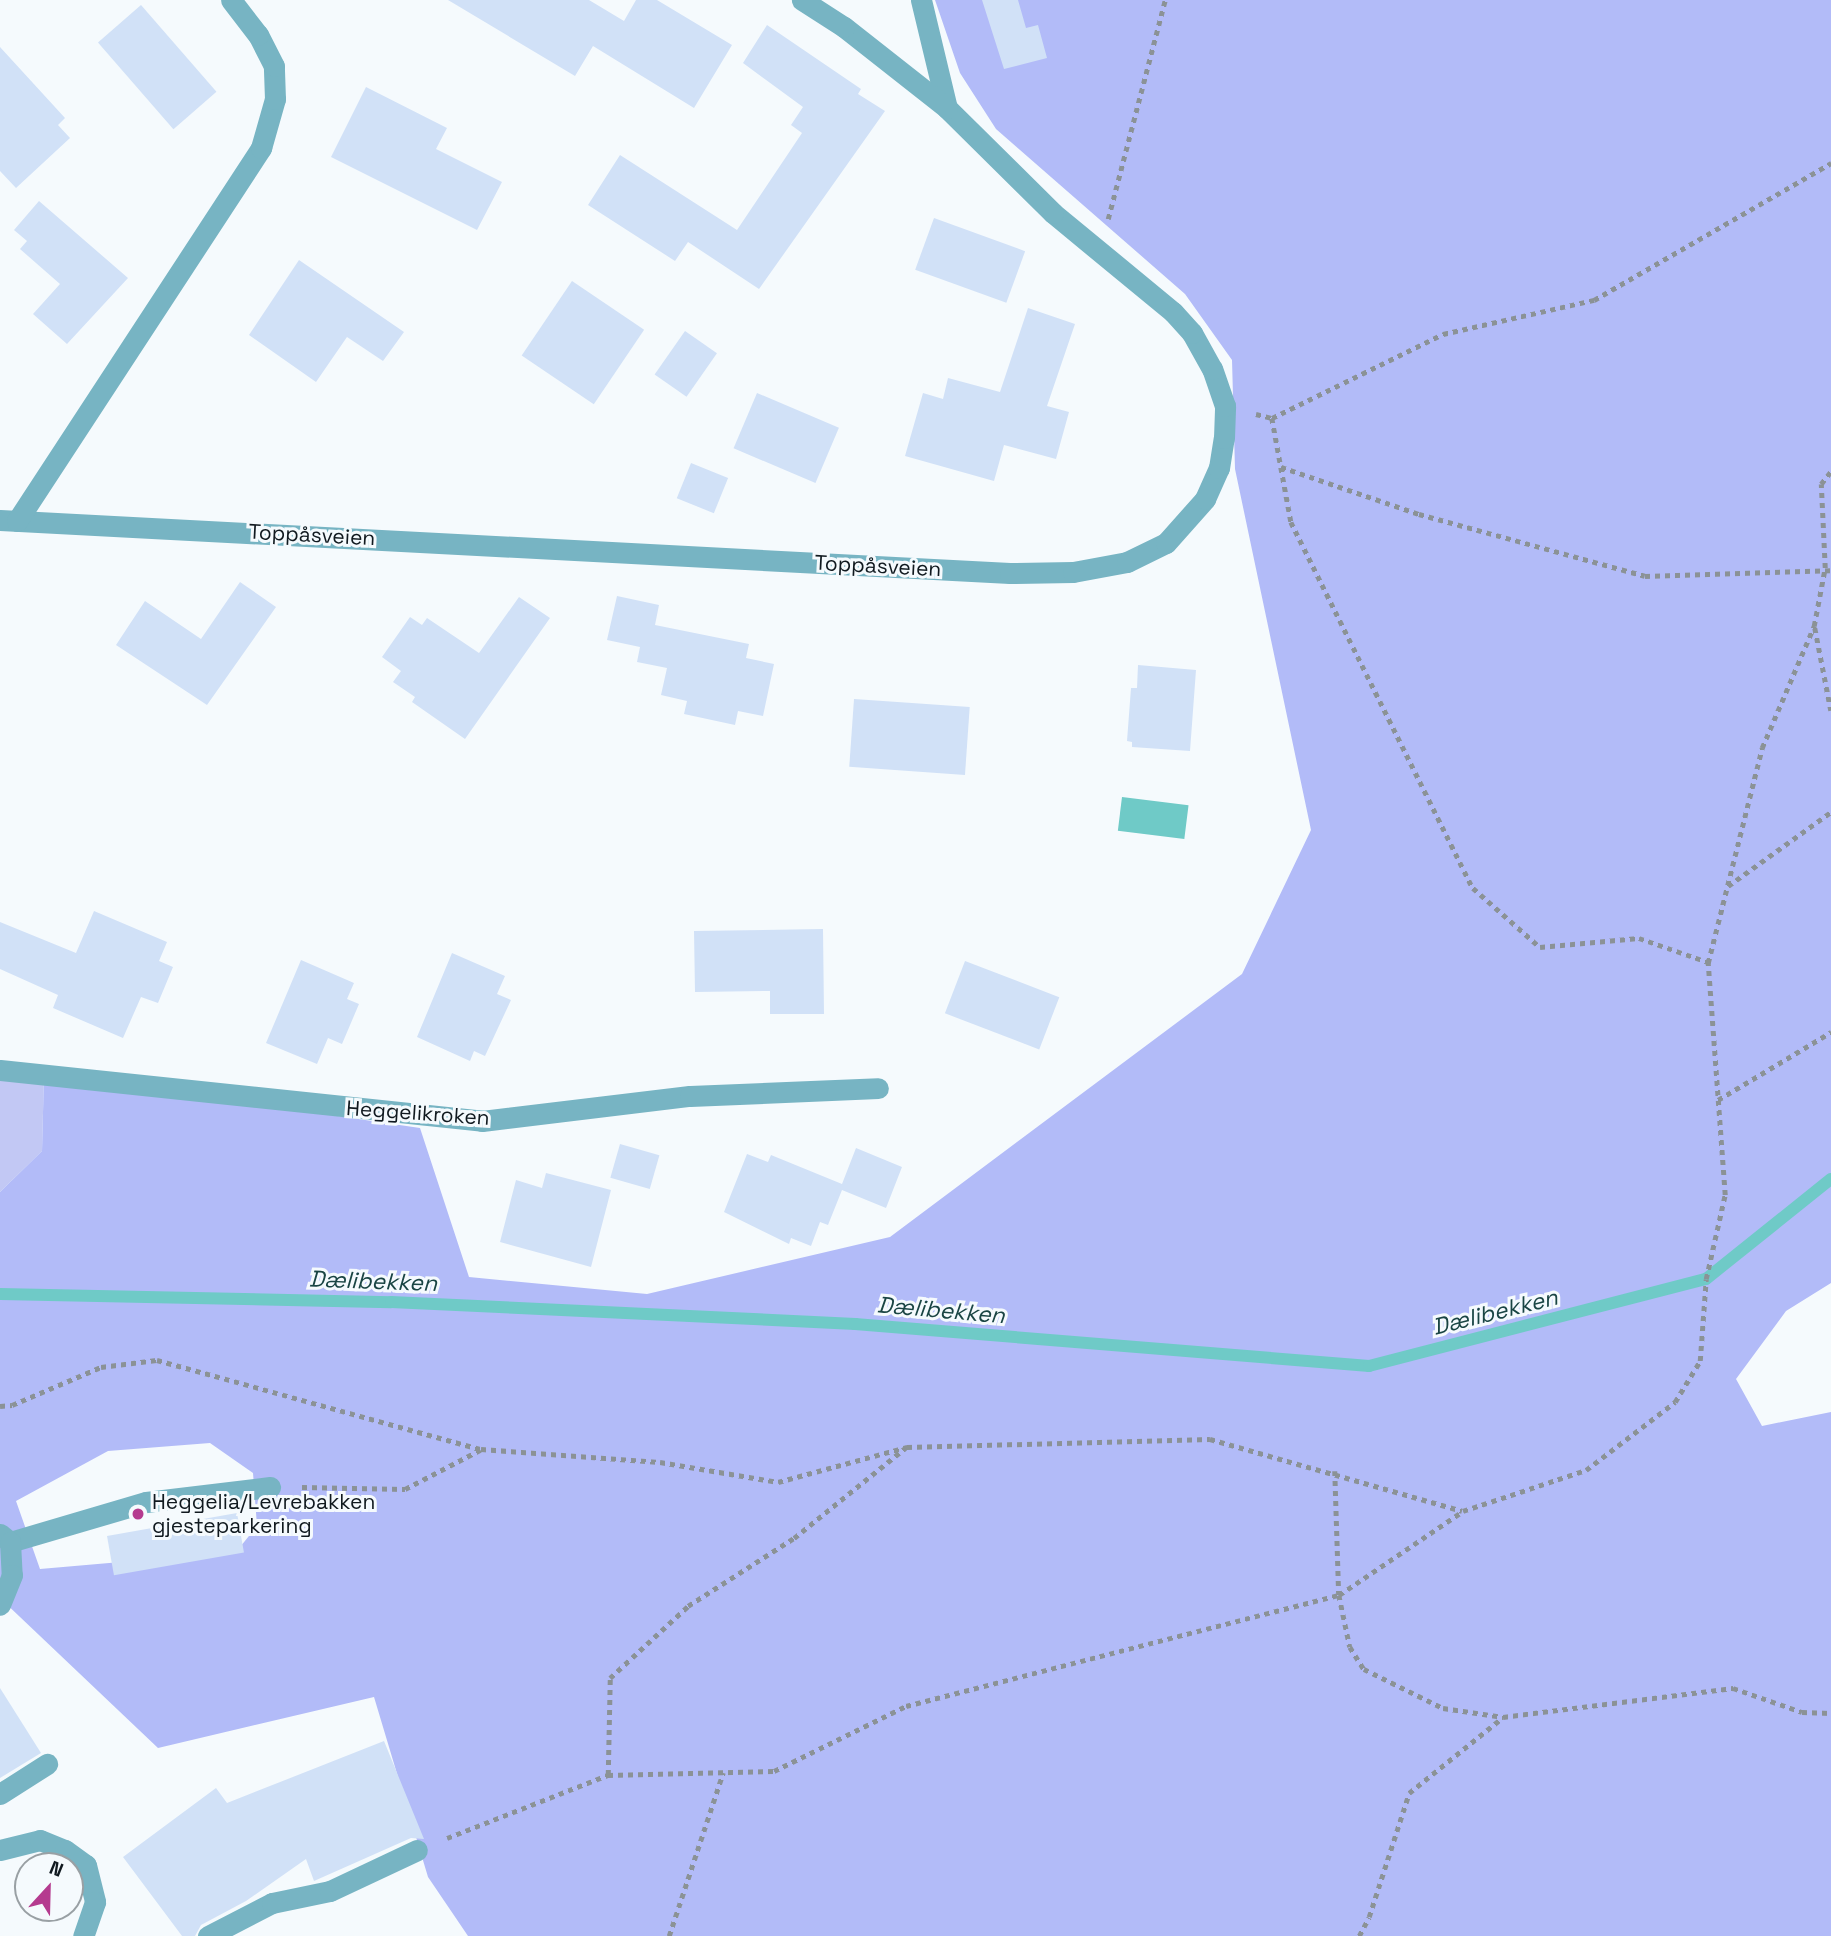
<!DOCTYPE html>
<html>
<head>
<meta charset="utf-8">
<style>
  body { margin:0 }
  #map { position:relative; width:1831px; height:1936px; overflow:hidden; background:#f5fafd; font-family:"Space Grotesk",sans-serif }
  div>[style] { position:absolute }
  .green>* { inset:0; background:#c2c8f4 }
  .forest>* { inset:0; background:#b2bbf8 }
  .water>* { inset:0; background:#6fcac7; transform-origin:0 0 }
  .stream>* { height:12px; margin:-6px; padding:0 6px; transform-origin:6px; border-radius:6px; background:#6fcac7 }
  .building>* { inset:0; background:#d1e1f7; transform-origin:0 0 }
  .path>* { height:4.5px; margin-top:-2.25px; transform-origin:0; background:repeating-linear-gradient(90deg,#8b9296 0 5px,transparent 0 10px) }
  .lane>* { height:21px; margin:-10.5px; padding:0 10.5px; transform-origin:10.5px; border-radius:10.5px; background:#77b4c3 }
  .street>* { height:21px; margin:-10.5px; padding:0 10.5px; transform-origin:10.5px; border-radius:10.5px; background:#77b4c3 }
  .dots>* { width:19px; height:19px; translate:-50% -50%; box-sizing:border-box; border:4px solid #f5fafd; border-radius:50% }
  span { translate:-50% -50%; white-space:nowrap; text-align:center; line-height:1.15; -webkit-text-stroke:6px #f5fafd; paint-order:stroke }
  .street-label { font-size:21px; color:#10191f }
  .poi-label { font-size:21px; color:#10191f }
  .left { translate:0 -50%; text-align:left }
  .water-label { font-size:23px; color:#1a4544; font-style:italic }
  .north { position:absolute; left:14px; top:1852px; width:70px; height:70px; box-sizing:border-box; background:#f5fafd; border:2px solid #99a0a4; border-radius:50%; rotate:22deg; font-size:19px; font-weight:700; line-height:28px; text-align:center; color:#10191f }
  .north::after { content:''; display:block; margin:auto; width:24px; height:32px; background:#b53b8f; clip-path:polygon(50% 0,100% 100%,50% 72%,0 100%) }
</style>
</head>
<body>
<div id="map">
  <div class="green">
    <div style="clip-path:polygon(44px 1073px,42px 1151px,0 1192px,0 1079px)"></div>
  </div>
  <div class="forest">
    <div style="clip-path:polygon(evenodd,935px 0,1831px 0,1831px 1283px,1786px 1311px,1736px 1379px,1762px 1426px,1831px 1412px,1831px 1936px,468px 1936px,428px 1877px,374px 1697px,158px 1748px,0 1598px,0 1192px,42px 1151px,44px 1073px,420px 1128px,469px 1277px,647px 1294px,890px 1237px,1242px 974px,1311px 830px,1235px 469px,1232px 360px,1185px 294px,996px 129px,960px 73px,935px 0,210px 1443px,253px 1473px,257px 1526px,236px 1552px,40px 1569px,16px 1501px,108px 1451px,210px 1443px)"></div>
  </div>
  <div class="water">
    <div style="left:1122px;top:797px;width:67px;height:34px;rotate:7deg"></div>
  </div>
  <div class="stream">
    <div style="left:0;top:1294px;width:391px;rotate:1.2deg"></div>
    <div style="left:391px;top:1302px;width:465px;rotate:2.7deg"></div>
    <div style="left:855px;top:1324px;width:516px;rotate:4.67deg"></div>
    <div style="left:1369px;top:1366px;width:348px;rotate:-14.5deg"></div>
    <div style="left:1706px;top:1279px;width:160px;rotate:-38.7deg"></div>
  </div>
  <div class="building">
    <div style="clip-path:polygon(448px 0,589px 0,624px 21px,636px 0,657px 0,732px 45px,694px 108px,593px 46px,575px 76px)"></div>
    <div style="clip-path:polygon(982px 0,1018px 0,1026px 28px,1038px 25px,1047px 58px,1004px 69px)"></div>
    <div style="left:141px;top:5px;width:115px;height:57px;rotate:49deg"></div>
    <div style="clip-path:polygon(767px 25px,861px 89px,858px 94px,885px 111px,759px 289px,688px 242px,675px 261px,588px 205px,620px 155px,737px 230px,802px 133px,791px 125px,803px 107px,743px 63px)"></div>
    <div style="clip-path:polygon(0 47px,65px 118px,58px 125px,70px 138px,16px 188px,0 171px)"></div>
    <div style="clip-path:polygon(366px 87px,447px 128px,436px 149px,502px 182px,477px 230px,331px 157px)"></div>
    <div style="clip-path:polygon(39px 201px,128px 278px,67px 344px,33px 314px,60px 284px,20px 249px,27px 241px,14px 230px)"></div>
    <div style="left:934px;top:218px;width:97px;height:55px;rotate:20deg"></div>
    <div style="clip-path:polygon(299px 260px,404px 332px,383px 361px,347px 337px,316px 382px,249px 335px)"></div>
    <div style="left:572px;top:281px;width:87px;height:90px;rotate:34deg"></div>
    <div style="clip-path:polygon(1028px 308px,1075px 324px,1047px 406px,1069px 412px,1056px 459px,1004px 445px,994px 481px,905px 456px,923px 393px,943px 399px,948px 378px,1000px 392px)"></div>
    <div style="left:685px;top:331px;width:39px;height:53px;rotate:35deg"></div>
    <div style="left:757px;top:393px;width:89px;height:60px;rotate:23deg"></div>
    <div style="left:691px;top:463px;width:40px;height:38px;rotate:22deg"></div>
    <div style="clip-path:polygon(240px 582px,276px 607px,207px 705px,116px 645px,145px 601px,201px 639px)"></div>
    <div style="clip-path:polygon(617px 596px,659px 605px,655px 625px,749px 644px,746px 658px,774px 664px,763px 716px,738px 711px,735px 725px,684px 714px,687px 701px,661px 695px,667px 668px,637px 662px,640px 647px,607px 640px)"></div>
    <div style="clip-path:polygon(519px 597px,550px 618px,465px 739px,412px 702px,415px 697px,393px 682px,401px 671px,382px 657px,410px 617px,422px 625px,427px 618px,479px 653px)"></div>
    <div style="clip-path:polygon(1138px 665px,1196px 670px,1190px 751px,1132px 747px,1132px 742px,1127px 741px,1131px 688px,1137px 688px)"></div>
    <div style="left:854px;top:699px;width:116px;height:68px;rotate:4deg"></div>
    <div style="clip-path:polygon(94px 911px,167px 942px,159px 961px,173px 967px,158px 1003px,141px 997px,123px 1038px,53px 1008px,58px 995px,0 969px,0 922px,76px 953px)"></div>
    <div style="clip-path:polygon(823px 929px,824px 1014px,770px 1014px,770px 991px,695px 992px,694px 931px)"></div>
    <div style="clip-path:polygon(452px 953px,505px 976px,497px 994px,511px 1000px,485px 1056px,474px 1051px,470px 1061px,417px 1037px)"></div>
    <div style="clip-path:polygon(301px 960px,354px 983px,347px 999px,359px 1004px,342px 1044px,328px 1038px,317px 1064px,266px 1043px)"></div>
    <div style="left:965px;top:961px;width:101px;height:56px;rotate:21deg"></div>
    <div style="left:620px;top:1144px;width:41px;height:35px;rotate:16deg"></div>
    <div style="clip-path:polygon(856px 1148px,902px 1167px,886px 1208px,842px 1190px,828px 1225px,820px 1222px,811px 1246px,791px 1238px,789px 1244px,724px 1212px,747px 1154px,768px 1162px,771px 1155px,842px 1184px)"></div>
    <div style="clip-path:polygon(546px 1173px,611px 1190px,591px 1267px,500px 1242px,516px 1180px,542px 1188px)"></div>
    <div style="left:237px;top:1513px;width:40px;height:132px;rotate:80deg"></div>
    <div style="clip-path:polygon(0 1688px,41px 1753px,0 1778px)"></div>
    <div style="clip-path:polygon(384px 1741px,424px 1839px,411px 1838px,314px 1881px,306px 1859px,246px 1901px,201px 1925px,195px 1936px,182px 1936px,123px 1857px,216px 1788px,227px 1803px)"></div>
  </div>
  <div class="path">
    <div style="left:1108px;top:219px;width:226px;rotate:-75.4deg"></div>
    <div style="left:1256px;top:414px;width:16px;rotate:14deg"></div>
    <div style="left:1272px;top:418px;width:191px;rotate:-26.2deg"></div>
    <div style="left:1443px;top:334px;width:155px;rotate:-12.7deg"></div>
    <div style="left:1594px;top:300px;width:274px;rotate:-30deg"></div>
    <div style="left:1272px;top:418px;width:106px;rotate:79.6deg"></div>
    <div style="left:1291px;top:522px;width:409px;rotate:63.6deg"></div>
    <div style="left:1473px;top:888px;width:89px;rotate:41.4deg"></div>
    <div style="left:1540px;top:947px;width:99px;rotate:-5.2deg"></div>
    <div style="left:1639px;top:938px;width:73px;rotate:19.2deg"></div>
    <div style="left:1281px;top:467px;width:146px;rotate:18.8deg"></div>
    <div style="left:1419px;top:514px;width:234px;rotate:15.3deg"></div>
    <div style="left:1645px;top:576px;width:186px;rotate:-1.8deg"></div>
    <div style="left:1815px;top:628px;width:84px;rotate:79deg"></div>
    <div style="left:1728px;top:886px;width:127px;rotate:-35.7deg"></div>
    <div style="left:1718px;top:1100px;width:132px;rotate:-31deg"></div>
    <div style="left:0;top:1406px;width:12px;rotate:-5deg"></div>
    <div style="left:12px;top:1405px;width:97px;rotate:-23.1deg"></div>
    <div style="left:101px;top:1367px;width:56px;rotate:-7.1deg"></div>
    <div style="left:157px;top:1360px;width:336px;rotate:15.4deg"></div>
    <div style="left:481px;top:1449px;width:179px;rotate:4.2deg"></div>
    <div style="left:660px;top:1462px;width:120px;rotate:9.6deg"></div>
    <div style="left:778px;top:1482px;width:134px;rotate:-15.2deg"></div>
    <div style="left:907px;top:1447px;width:303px;rotate:-1.5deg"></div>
    <div style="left:1210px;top:1439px;width:262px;rotate:15.9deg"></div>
    <div style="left:1335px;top:1471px;width:124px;rotate:88.2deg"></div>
    <div style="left:1339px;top:1595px;width:53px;rotate:78.1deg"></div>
    <div style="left:1350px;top:1647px;width:26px;rotate:58deg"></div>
    <div style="left:1364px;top:1669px;width:88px;rotate:26.3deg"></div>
    <div style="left:1443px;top:1708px;width:61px;rotate:8.5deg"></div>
    <div style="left:1503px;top:1717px;width:232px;rotate:-7.2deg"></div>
    <div style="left:1733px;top:1688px;width:73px;rotate:19.2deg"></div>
    <div style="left:1802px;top:1712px;width:29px;rotate:2deg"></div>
    <div style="left:302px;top:1487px;width:103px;rotate:1.1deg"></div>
    <div style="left:405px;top:1489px;width:85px;rotate:-27.5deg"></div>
    <div style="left:608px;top:1775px;width:97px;rotate:-88.8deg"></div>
    <div style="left:610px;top:1678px;width:106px;rotate:-42.7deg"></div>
    <div style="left:688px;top:1606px;width:126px;rotate:-32.7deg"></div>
    <div style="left:794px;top:1538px;width:143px;rotate:-39deg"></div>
    <div style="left:447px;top:1838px;width:173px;rotate:-21.4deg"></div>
    <div style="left:608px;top:1775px;width:166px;rotate:-1.4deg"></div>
    <div style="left:774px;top:1771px;width:147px;rotate:-26.2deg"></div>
    <div style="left:906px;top:1706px;width:447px;rotate:-14.4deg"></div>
    <div style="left:1339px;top:1595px;width:150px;rotate:-34.1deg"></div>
    <div style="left:1463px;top:1511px;width:130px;rotate:-18.4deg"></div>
    <div style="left:1586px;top:1470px;width:112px;rotate:-37.4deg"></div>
    <div style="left:1675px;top:1402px;width:48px;rotate:-58.6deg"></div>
    <div style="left:1700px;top:1361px;width:82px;rotate:-85.8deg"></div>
    <div style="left:1706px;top:1279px;width:86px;rotate:-77.3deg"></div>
    <div style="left:1725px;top:1195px;width:233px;rotate:-94.2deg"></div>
    <div style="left:1708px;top:963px;width:222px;rotate:-75.9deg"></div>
    <div style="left:1762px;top:748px;width:133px;rotate:-66.9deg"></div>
    <div style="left:1814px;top:626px;width:59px;rotate:-79.3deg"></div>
    <div style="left:1825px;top:568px;width:84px;rotate:-92.7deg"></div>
    <div style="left:1821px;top:484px;width:16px;rotate:-52deg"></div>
    <div style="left:669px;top:1936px;width:172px;rotate:-71.7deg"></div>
    <div style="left:1359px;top:1936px;width:21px;rotate:-62deg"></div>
    <div style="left:1369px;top:1917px;width:130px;rotate:-72.1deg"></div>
    <div style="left:1409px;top:1793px;width:119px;rotate:-38.9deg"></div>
  </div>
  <div class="lane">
    <div style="left:10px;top:1542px;width:142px;rotate:-16.4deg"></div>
    <div style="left:146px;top:1502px;width:125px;rotate:-6.9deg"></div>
    <div style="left:0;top:1794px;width:56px;rotate:-32.6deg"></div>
    <div style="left:208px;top:1936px;width:72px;rotate:-27.3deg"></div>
    <div style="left:272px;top:1903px;width:59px;rotate:-11.7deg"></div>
    <div style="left:330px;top:1891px;width:96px;rotate:-25.2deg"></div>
  </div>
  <div class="street">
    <div style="left:921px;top:0;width:111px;rotate:76.5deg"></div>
    <div style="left:0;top:520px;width:1011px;rotate:3deg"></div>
    <div style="left:1010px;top:573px;width:63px;rotate:-0.9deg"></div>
    <div style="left:1073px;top:572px;width:55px;rotate:-10.5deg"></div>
    <div style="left:1127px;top:562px;width:43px;rotate:-26deg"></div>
    <div style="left:1166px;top:543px;width:59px;rotate:-48.4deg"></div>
    <div style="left:1205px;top:499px;width:34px;rotate:-66deg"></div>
    <div style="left:1219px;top:468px;width:30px;rotate:-81deg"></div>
    <div style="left:1224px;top:438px;width:32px;rotate:-88deg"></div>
    <div style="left:1225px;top:406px;width:39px;rotate:-109deg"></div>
    <div style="left:1212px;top:369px;width:41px;rotate:-119.1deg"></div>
    <div style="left:1192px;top:333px;width:28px;rotate:-132deg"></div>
    <div style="left:1173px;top:312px;width:156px;rotate:-140.5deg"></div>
    <div style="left:1053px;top:213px;width:149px;rotate:-135.3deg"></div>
    <div style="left:947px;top:108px;width:131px;rotate:-141.8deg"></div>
    <div style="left:844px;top:27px;width:50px;rotate:-147.3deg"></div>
    <div style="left:17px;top:521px;width:446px;rotate:-56.8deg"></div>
    <div style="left:261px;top:148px;width:51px;rotate:-74.1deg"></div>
    <div style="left:275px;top:99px;width:33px;rotate:-92deg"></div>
    <div style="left:274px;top:66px;width:35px;rotate:-117deg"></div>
    <div style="left:258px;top:35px;width:44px;rotate:-127.6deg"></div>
    <div style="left:0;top:1070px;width:485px;rotate:6deg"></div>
    <div style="left:482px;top:1121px;width:209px;rotate:-6.9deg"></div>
    <div style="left:690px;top:1096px;width:188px;rotate:-2.4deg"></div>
    <div style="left:0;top:1534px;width:13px;rotate:39deg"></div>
    <div style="left:10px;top:1542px;width:33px;rotate:87deg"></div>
    <div style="left:12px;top:1575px;width:32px;rotate:112deg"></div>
    <div style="left:0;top:1850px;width:41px;rotate:-14deg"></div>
    <div style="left:40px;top:1840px;width:27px;rotate:22deg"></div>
    <div style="left:65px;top:1850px;width:26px;rotate:36deg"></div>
    <div style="left:86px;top:1865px;width:38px;rotate:76deg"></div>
    <div style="left:95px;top:1902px;width:36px;rotate:109deg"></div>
  </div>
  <div class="dots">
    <div style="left:138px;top:1514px;background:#b53b8f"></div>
  </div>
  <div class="street-label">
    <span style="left:312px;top:535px;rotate:3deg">Toppåsveien</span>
    <span style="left:878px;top:566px;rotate:3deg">Toppåsveien</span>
    <span style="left:418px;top:1113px;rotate:4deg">Heggelikroken</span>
  </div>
  <div class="poi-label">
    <span class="left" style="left:152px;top:1514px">Heggelia/Levrebakken<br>gjesteparkering</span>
  </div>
  <div class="water-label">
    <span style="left:373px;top:1281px;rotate:2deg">Dælibekken</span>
    <span style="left:941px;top:1310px;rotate:5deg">Dælibekken</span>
    <span style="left:1495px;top:1312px;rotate:-14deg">Dælibekken</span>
  </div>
  <div class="north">N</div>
</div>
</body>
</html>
